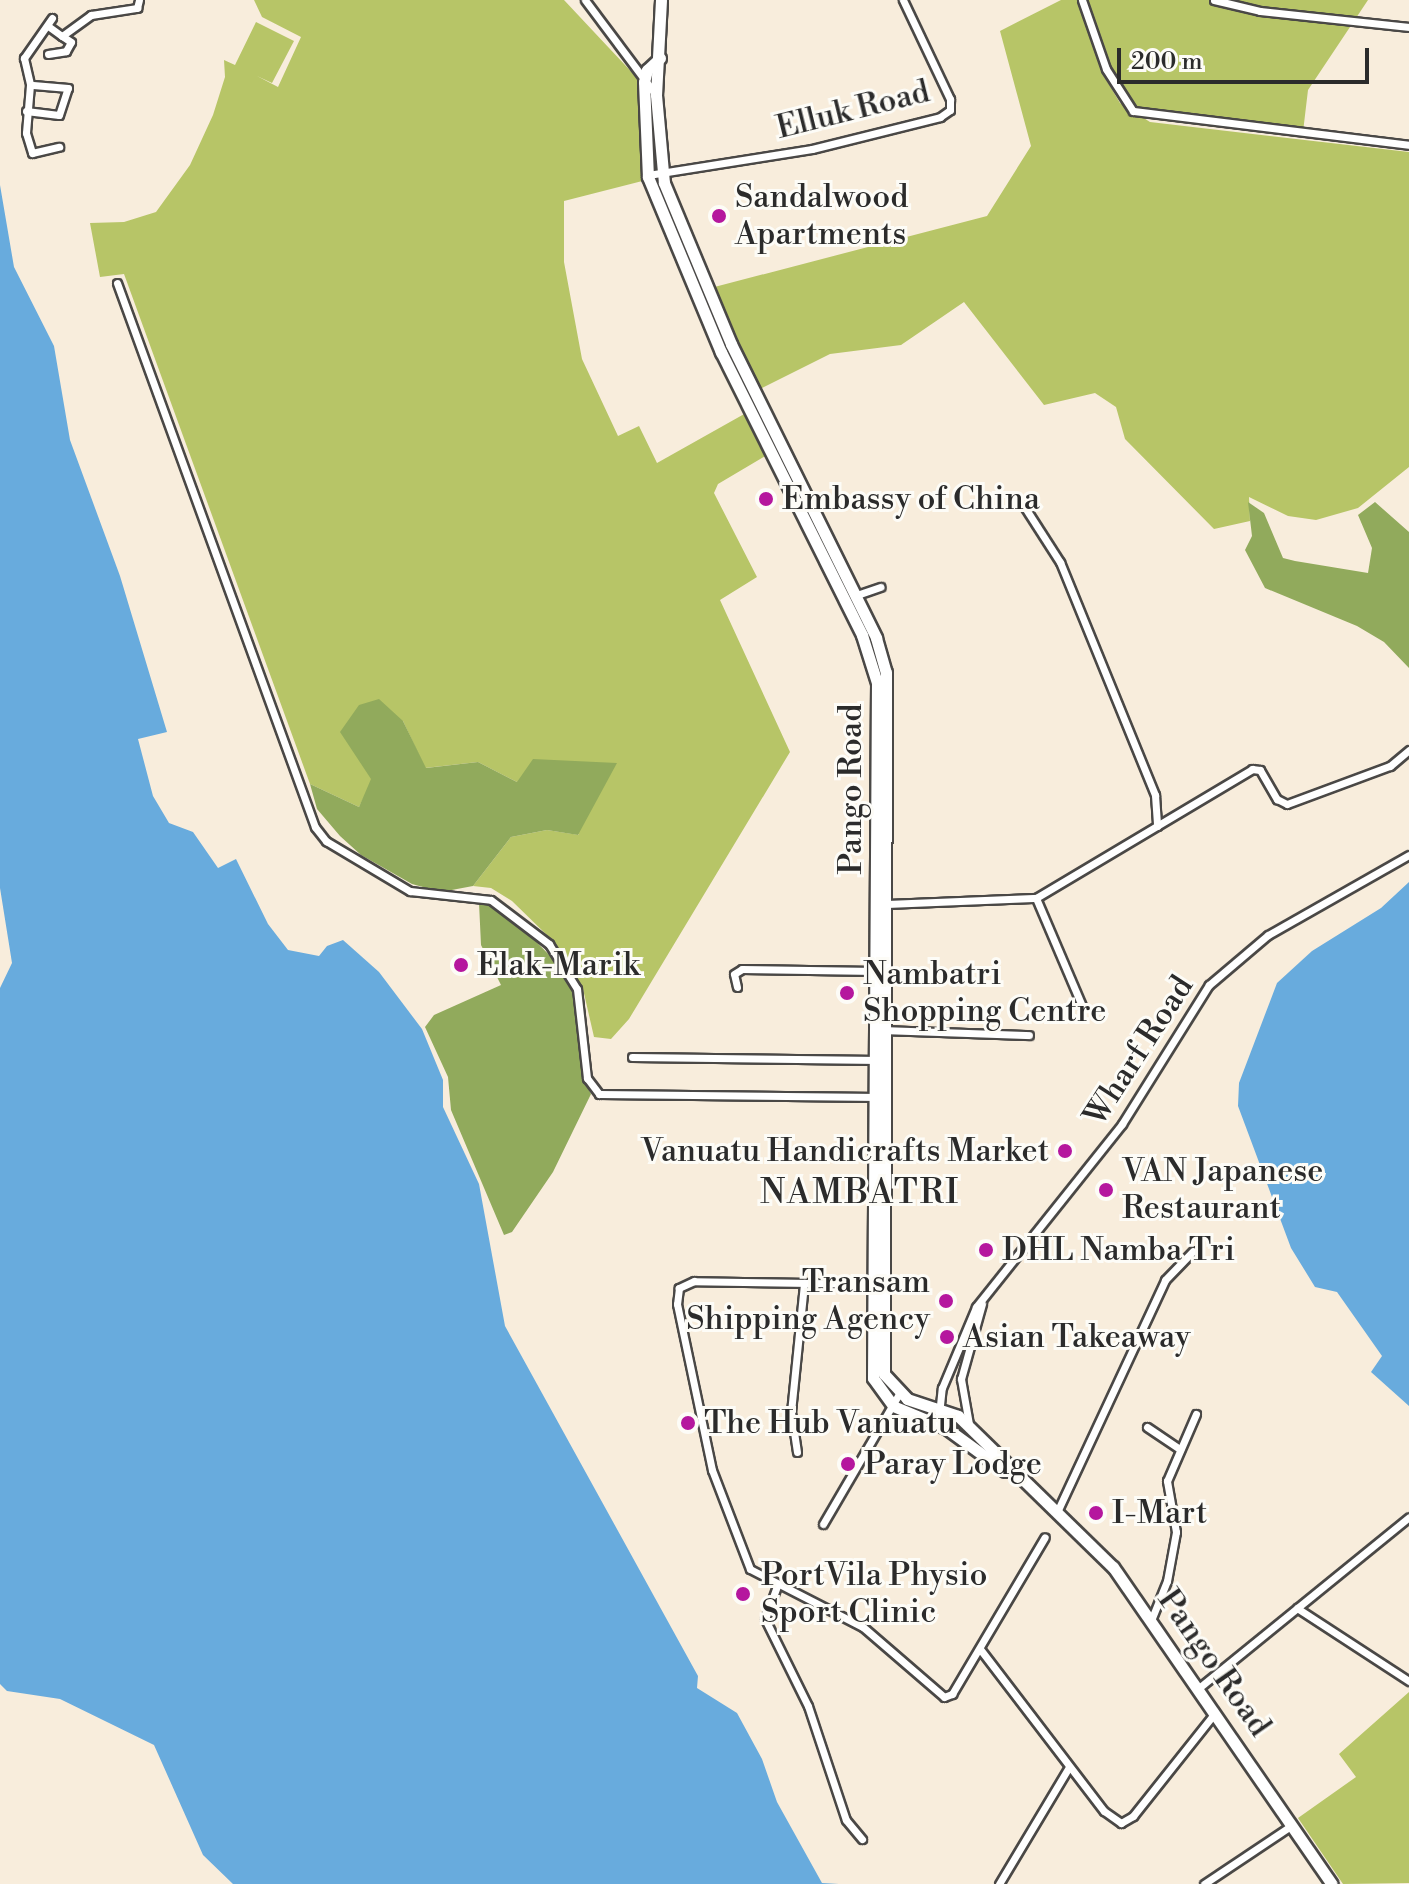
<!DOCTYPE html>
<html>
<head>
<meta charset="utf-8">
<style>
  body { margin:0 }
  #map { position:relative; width:1409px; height:1884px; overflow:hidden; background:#f8eddc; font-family:"Libre Bodoni",serif }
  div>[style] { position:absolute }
  .green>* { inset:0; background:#b7c567 }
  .forest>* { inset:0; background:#91aa5c }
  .water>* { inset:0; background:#68abdd }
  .roads { filter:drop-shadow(2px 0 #4a4846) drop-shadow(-2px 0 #4a4846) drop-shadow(0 2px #4a4846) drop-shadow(0 -2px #4a4846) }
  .street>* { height:7px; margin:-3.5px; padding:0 3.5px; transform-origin:3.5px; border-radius:3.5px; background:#fff }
  .secondary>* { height:11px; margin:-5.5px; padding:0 5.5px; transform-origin:5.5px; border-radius:5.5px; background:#fff }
  .dots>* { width:22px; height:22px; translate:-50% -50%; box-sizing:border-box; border:4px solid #fdfcf7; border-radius:50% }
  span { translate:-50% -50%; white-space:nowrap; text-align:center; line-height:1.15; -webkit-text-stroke:6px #fdfcf7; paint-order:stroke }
  .street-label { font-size:32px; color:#2b2b2b }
  .poi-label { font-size:32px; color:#2b2b2b }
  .left { translate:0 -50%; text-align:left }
  .right { translate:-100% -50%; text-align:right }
  .neighbourhood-label { font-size:34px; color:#2b2b2b; letter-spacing:2px }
  .scale { position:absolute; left:1117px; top:48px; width:252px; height:36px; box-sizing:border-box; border:4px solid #2b2b2b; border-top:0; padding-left:10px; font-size:24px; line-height:28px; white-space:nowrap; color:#2b2b2b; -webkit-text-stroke:6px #fdfcf7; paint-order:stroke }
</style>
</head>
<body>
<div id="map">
  <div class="green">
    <div style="clip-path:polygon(254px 0,564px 0,655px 97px,658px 177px,564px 201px,564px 262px,582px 359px,618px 436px,639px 426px,657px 463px,746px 413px,767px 455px,718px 484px,714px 493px,757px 577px,720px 600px,790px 752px,629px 1019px,611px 1039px,594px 1037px,583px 989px,553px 941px,512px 901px,491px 888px,473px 886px,511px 837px,547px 830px,579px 835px,517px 782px,478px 762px,425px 768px,403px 721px,359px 807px,310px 784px,124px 274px,100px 277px,90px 223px,124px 222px,156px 212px,190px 165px,213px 115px,225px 77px,224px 60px,235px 65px,256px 22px,294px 41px,272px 83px,257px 76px,278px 87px,301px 37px,262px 17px)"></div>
    <div style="clip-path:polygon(1061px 0,1368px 0,1308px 90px,1303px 132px,1136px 108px,1109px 66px,1101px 71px,1120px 103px,1150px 122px,1409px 152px,1409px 467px,1358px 508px,1316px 520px,1288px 516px,1249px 497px,1250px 521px,1214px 529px,1125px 439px,1116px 407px,1095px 393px,1044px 405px,964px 302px,901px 345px,830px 354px,752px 393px,703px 290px,987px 216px,1031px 146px,1000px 31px)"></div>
    <div style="clip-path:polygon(1409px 1692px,1409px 1883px,1343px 1884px,1298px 1818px,1356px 1777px,1339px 1754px)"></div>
  </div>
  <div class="forest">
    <div style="clip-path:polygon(1248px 502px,1264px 513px,1283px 558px,1295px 561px,1368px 573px,1372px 548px,1358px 515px,1375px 502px,1409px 532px,1409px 668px,1384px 642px,1357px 626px,1265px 588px,1245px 550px,1252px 536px)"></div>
    <div style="clip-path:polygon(379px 699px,403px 721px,426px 768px,478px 762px,517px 782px,533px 759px,617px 763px,578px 835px,547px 830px,511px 837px,473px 886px,441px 892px,412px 884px,361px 855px,340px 836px,317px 809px,310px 784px,359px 807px,371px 779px,340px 732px,359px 705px)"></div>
    <div style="clip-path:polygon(487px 900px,504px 909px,562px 968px,573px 991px,584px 1080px,591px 1094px,553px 1172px,512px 1232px,504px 1235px,451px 1110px,448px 1077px,425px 1027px,434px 1015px,501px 985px,481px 945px,479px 903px)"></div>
  </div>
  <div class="water">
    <div style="clip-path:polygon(0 185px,14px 267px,54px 346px,70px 440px,120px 576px,167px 732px,138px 739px,153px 796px,169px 823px,193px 832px,218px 868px,236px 859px,268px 924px,288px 950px,319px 956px,327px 946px,343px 940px,379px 972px,422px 1029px,443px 1080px,443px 1107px,479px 1184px,505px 1326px,698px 1676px,697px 1688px,737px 1713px,762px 1759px,777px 1802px,822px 1883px,839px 1884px,233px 1884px,203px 1855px,154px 1745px,60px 1699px,7px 1691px,0 1684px,0 988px,12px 963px,0 888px)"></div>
    <div style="clip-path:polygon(1409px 882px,1409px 1406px,1371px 1372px,1382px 1356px,1337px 1292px,1315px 1287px,1291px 1248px,1238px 1106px,1239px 1083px,1277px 983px,1312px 951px,1381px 908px)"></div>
  </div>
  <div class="roads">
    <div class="street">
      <div style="left:585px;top:0;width:119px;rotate:53.2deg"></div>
      <div style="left:1082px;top:0;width:73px;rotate:70.8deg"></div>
      <div style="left:1106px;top:69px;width:50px;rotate:57.3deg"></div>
      <div style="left:1133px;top:111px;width:278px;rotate:7deg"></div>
      <div style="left:1214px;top:0;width:47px;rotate:13.4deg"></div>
      <div style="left:1260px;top:11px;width:150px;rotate:6.1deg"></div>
      <div style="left:52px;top:18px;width:49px;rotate:125deg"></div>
      <div style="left:24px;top:58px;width:28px;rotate:77deg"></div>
      <div style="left:30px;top:85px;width:48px;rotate:94.8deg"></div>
      <div style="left:26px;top:133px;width:21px;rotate:73deg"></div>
      <div style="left:32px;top:153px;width:28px;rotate:-13deg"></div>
      <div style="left:48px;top:26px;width:17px;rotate:36deg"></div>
      <div style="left:62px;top:36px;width:36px;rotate:-36deg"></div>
      <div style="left:91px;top:15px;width:47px;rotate:-8.7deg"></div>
      <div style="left:137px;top:8px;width:8px;rotate:-76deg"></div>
      <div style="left:48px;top:54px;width:18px;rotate:-9deg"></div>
      <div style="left:66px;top:51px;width:10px;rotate:-61deg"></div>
      <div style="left:71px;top:42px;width:11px;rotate:-146deg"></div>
      <div style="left:26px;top:111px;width:33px;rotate:7deg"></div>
      <div style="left:59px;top:115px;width:28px;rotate:-72deg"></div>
      <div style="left:68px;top:88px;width:38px;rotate:-175deg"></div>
      <div style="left:648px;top:175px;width:166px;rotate:-9deg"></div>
      <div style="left:812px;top:149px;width:132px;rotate:-14deg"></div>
      <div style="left:940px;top:117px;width:12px;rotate:-35deg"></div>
      <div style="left:950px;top:110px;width:11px;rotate:-90deg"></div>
      <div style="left:950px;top:99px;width:110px;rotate:-115.4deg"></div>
      <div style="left:117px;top:283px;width:579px;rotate:70deg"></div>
      <div style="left:315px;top:827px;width:18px;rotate:52deg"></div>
      <div style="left:326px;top:841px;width:98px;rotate:30.8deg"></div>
      <div style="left:410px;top:891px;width:81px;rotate:6.3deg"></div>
      <div style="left:491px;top:900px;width:73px;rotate:37.2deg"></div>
      <div style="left:549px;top:944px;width:53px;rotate:58.1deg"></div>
      <div style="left:577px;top:989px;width:90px;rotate:83.6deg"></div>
      <div style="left:587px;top:1078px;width:20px;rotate:53deg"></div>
      <div style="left:599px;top:1094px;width:280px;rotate:0.6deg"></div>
      <div style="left:1024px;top:506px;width:67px;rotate:57.3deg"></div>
      <div style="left:1060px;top:562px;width:252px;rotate:67.8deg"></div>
      <div style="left:1155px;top:795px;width:31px;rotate:86deg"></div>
      <div style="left:854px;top:596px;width:28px;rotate:-19deg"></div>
      <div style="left:1036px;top:898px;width:117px;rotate:66.9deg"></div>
      <div style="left:884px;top:904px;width:152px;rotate:-2.3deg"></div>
      <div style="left:1036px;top:898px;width:252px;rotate:-30.8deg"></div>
      <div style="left:1252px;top:769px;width:8px;rotate:7deg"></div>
      <div style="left:1260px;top:770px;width:34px;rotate:60deg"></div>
      <div style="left:1277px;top:799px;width:11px;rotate:27deg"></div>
      <div style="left:1287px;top:804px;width:110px;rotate:-20.3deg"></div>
      <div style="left:1390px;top:766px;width:25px;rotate:-40deg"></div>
      <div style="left:737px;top:987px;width:13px;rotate:-103deg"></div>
      <div style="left:734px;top:974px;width:9px;rotate:-32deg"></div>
      <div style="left:742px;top:969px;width:134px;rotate:0.9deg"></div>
      <div style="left:885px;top:1030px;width:144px;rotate:2deg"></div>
      <div style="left:632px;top:1057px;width:247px;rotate:0.7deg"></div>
      <div style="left:876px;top:1284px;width:182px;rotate:-179.1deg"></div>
      <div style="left:694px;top:1281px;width:17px;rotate:155deg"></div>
      <div style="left:679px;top:1288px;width:16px;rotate:97deg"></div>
      <div style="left:677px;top:1304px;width:170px;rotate:78.1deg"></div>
      <div style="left:712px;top:1470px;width:106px;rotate:69deg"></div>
      <div style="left:750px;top:1569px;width:127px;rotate:27.2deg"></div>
      <div style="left:863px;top:1627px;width:107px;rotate:40.8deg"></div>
      <div style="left:944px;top:1697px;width:9px;rotate:-21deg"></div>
      <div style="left:952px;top:1694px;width:182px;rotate:-59.4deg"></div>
      <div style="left:938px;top:1424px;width:36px;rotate:-84deg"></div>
      <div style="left:942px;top:1388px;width:88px;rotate:-67.2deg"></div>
      <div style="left:976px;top:1307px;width:234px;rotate:-51.4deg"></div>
      <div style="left:1122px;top:1124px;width:164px;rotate:-58deg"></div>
      <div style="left:1209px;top:985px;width:77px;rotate:-40.3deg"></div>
      <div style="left:1268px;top:935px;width:162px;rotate:-29.6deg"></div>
      <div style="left:969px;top:1424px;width:46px;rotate:-100.1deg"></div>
      <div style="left:961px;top:1379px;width:78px;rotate:-74.4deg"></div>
      <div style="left:1147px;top:1427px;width:40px;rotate:34deg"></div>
      <div style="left:797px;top:1452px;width:40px;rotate:-98.5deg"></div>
      <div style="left:791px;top:1412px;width:130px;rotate:-84.2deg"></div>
      <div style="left:1057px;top:1512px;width:256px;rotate:-65deg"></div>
      <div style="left:1165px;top:1280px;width:40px;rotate:-46deg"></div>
      <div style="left:823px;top:1524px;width:151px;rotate:-59.7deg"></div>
      <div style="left:777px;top:1586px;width:35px;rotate:110deg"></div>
      <div style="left:765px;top:1619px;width:97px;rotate:63.7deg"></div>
      <div style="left:808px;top:1706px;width:120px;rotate:71.6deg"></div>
      <div style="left:846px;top:1820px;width:25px;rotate:50deg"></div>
      <div style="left:1297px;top:1608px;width:134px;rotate:33.1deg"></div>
      <div style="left:1152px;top:1618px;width:40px;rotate:-68deg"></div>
      <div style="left:1167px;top:1581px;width:50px;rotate:-79.6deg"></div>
      <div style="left:1176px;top:1532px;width:52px;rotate:-100deg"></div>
      <div style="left:1167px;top:1481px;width:73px;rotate:-66.6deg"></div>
      <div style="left:980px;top:1649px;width:204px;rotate:52.6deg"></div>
      <div style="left:1104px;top:1811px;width:21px;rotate:35deg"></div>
      <div style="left:1121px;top:1823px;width:14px;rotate:-30deg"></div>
      <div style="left:1133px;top:1816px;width:132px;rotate:-51.5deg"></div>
      <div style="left:1200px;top:1687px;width:269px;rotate:-39.1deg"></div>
      <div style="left:999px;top:1884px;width:136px;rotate:-59.1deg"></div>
      <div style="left:1204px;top:1884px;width:106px;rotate:-33.8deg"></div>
    </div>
    <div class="secondary">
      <div style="left:661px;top:0;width:95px;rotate:93deg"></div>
      <div style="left:656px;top:95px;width:88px;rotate:84.8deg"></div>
      <div style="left:664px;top:183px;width:174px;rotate:67.4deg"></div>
      <div style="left:731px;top:344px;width:328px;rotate:63.7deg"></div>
      <div style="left:876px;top:638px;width:35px;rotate:74deg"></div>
      <div style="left:886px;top:672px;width:702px;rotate:90.16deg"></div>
      <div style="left:884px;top:1374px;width:34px;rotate:47deg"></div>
      <div style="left:907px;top:1399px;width:54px;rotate:18.4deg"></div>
      <div style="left:958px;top:1416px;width:216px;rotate:44.3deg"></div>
      <div style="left:1113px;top:1567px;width:385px;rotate:55.4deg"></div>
      <div style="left:660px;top:58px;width:18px;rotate:137deg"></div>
      <div style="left:647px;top:70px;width:12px;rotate:104deg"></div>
      <div style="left:644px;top:82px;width:95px;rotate:87.6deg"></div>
      <div style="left:648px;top:177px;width:190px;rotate:67.4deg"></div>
      <div style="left:721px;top:352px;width:316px;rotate:63.5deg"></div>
      <div style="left:862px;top:635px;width:50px;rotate:72.6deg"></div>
      <div style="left:877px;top:683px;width:695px;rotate:90.33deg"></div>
      <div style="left:873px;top:1378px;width:34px;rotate:54deg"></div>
      <div style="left:893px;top:1406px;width:57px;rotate:22.5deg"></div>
      <div style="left:946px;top:1428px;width:73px;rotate:36.1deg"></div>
    </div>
  </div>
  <div class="dots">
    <div style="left:719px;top:216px;background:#b5179e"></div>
    <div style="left:766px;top:499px;background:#b5179e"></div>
    <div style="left:461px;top:965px;background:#b5179e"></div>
    <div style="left:847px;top:993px;background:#b5179e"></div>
    <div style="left:1065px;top:1151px;background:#b5179e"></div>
    <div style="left:1106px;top:1190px;background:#b5179e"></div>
    <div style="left:986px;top:1250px;background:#b5179e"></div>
    <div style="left:946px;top:1301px;background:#b5179e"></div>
    <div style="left:947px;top:1337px;background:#b5179e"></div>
    <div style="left:688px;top:1423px;background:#b5179e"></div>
    <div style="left:848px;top:1464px;background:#b5179e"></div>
    <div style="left:1096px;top:1513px;background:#b5179e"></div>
    <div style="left:743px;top:1594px;background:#b5179e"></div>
  </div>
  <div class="street-label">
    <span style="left:853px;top:110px;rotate:-14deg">Elluk Road</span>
    <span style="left:851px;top:789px;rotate:-90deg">Pango Road</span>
    <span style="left:1139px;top:1051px;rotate:-57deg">Wharf Road</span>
    <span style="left:1214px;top:1663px;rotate:55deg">Pango Road</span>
  </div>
  <div class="poi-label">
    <span class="left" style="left:735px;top:216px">Sandalwood<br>Apartments</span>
    <span class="left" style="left:782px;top:499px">Embassy of China</span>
    <span class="left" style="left:477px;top:965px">Elak-Marik</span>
    <span class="left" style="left:863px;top:993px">Nambatri<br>Shopping Centre</span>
    <span class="right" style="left:1049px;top:1151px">Vanuatu Handicrafts Market</span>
    <span class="left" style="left:1122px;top:1190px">VAN Japanese<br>Restaurant</span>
    <span class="left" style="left:1002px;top:1250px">DHL Namba Tri</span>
    <span class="right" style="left:930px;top:1301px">Transam<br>Shipping Agency</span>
    <span class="left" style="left:963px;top:1337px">Asian Takeaway</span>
    <span class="left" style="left:704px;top:1423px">The Hub Vanuatu</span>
    <span class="left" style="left:864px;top:1464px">Paray Lodge</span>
    <span class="left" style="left:1112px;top:1513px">I-Mart</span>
    <span class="left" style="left:761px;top:1594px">PortVila Physio<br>Sport Clinic</span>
  </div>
  <div class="neighbourhood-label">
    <span style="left:860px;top:1194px">NAMBATRI</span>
  </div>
  <div class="scale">200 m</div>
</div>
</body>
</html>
